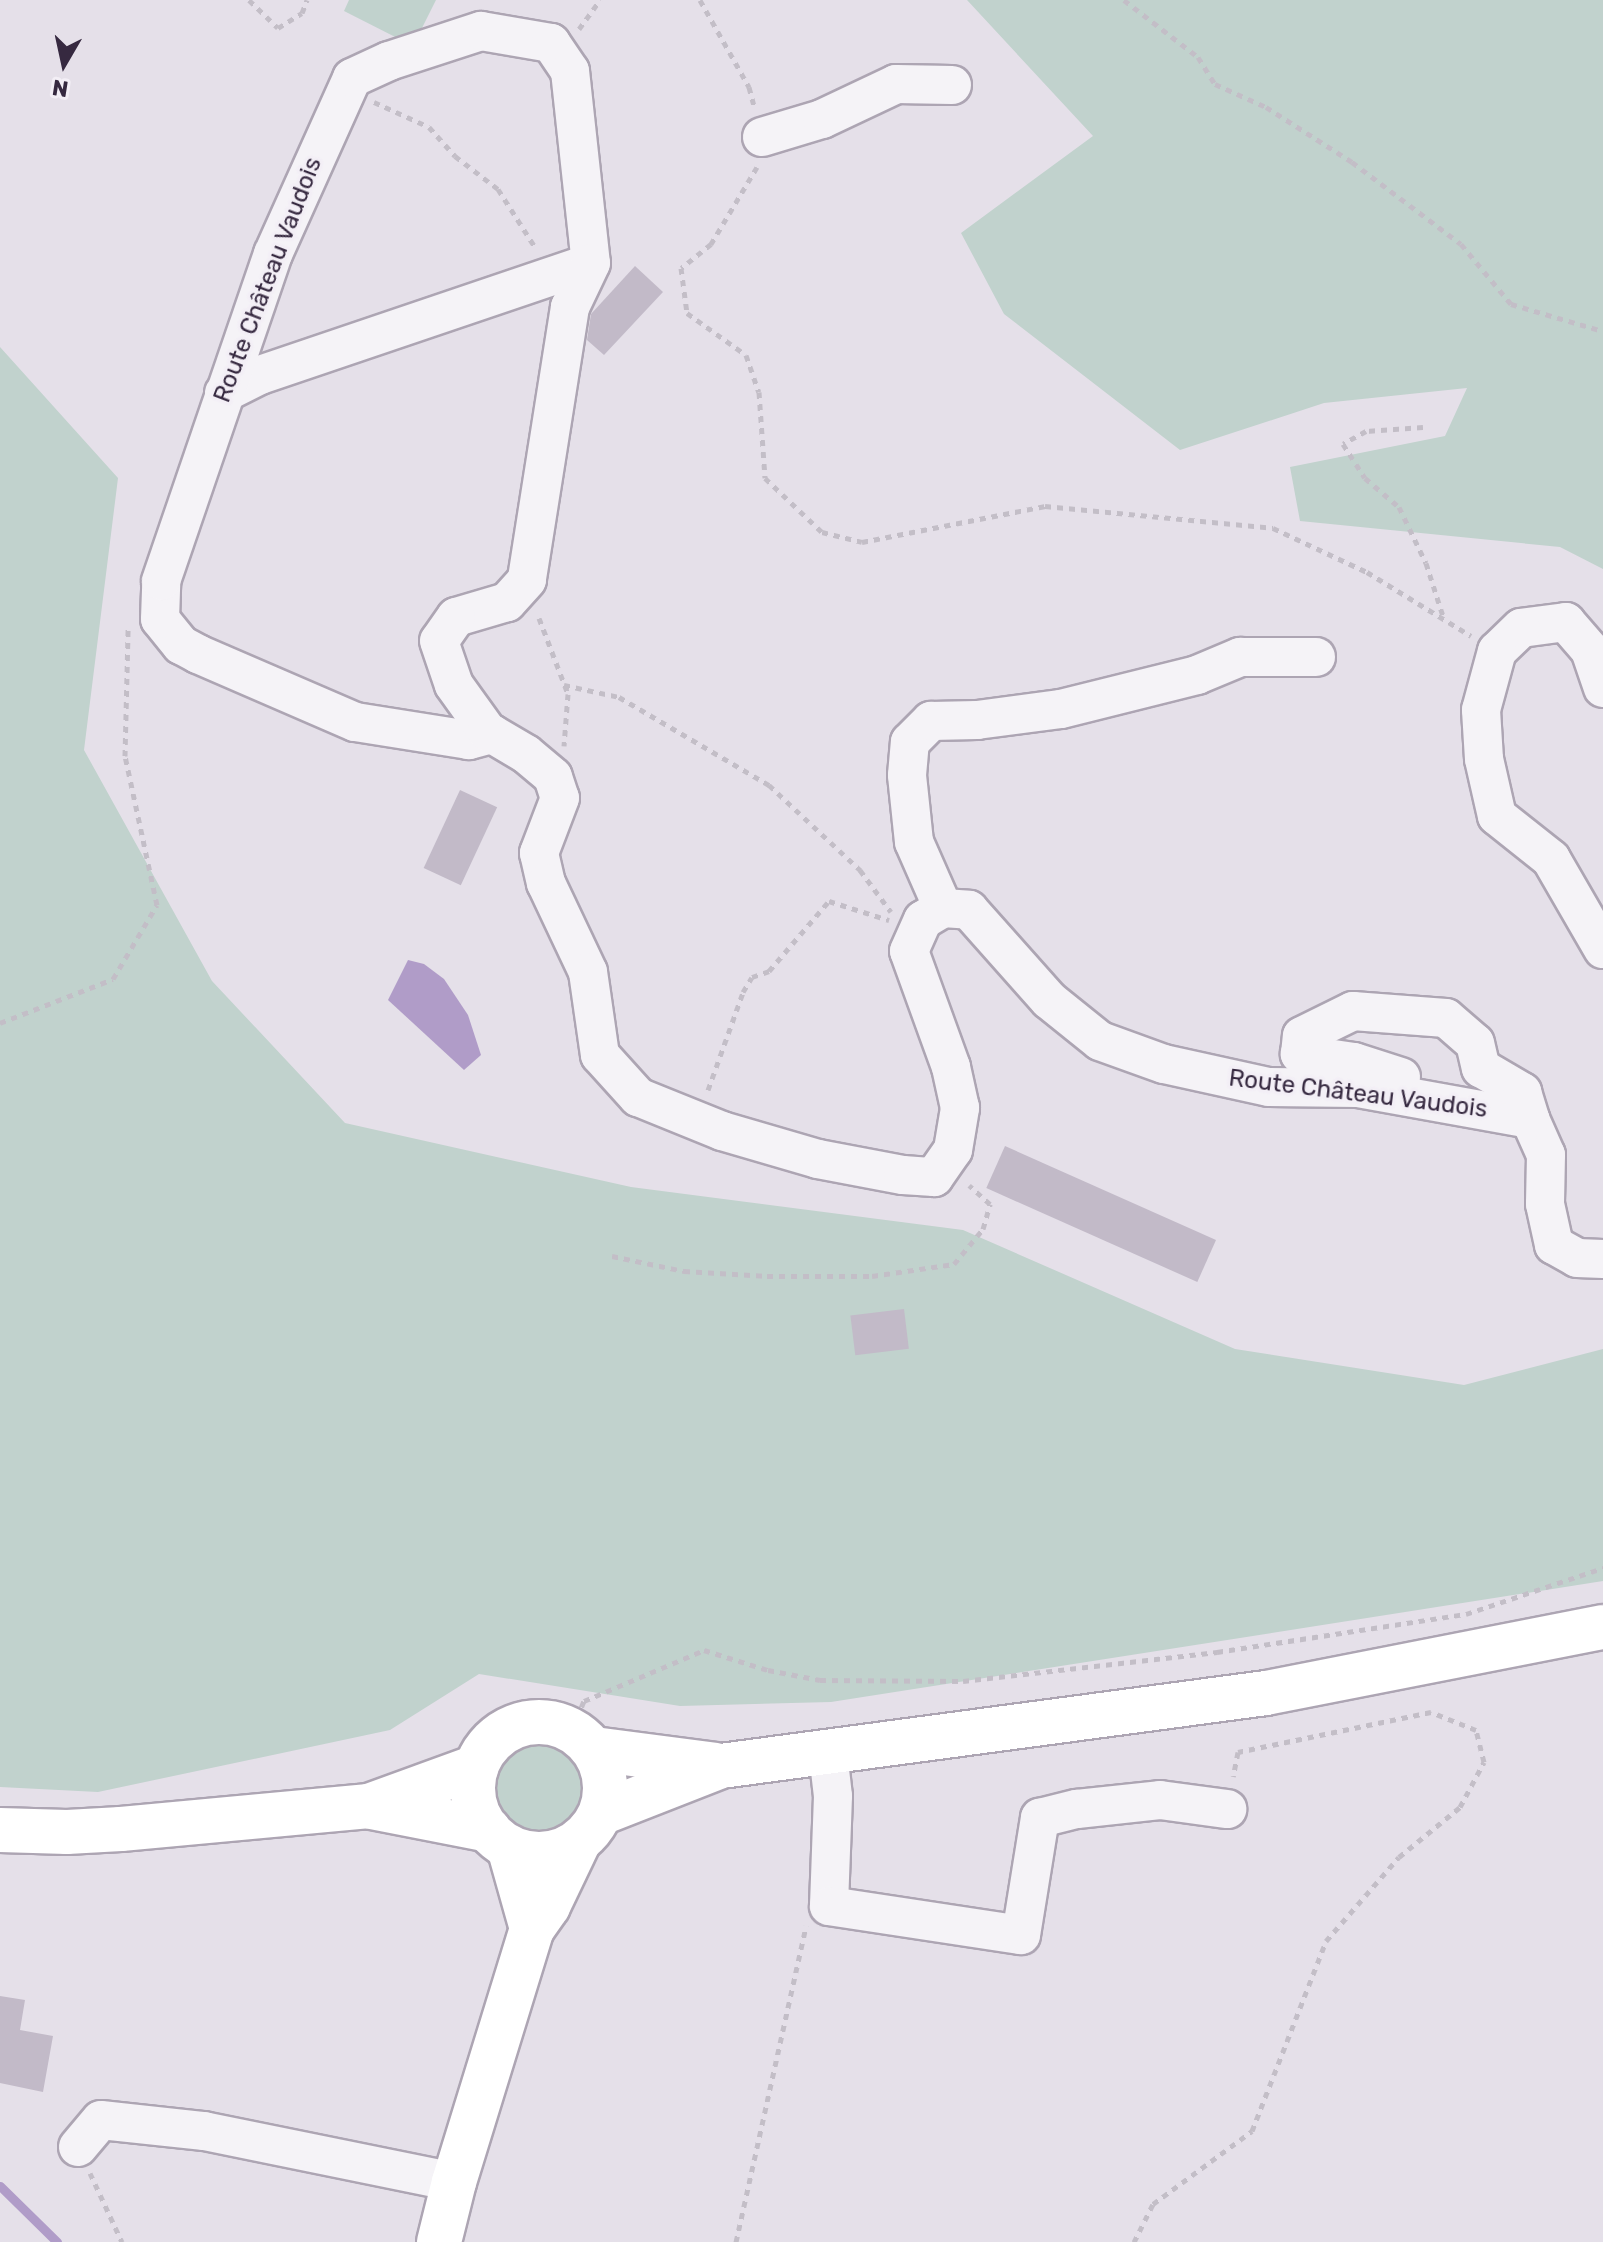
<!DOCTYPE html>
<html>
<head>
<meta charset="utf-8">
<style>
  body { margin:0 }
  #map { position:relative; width:1603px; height:2242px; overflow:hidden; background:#e5e0e9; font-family:Rubik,sans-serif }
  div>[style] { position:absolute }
  .green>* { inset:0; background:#c1d2cd }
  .round { border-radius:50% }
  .water>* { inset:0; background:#b09cc8 }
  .stream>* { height:9px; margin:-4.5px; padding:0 4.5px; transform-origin:4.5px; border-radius:4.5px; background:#b09cc8 }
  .building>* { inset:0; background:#c2bac8; transform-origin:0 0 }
  .path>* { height:5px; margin-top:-2.5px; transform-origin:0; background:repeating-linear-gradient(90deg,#c3bec7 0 6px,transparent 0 12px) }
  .roads { filter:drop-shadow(2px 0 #ada5b3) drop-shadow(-2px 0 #ada5b3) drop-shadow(0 2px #ada5b3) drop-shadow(0 -2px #ada5b3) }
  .minor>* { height:38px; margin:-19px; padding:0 19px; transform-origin:19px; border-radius:19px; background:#f5f3f7 }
  .major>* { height:44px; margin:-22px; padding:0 22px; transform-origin:22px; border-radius:22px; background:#fff }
  .major>.ring { margin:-22px; padding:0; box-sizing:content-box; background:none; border:44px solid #fff; border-radius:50% }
  span { translate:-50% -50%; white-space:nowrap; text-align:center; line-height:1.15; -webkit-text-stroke:7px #f3eff6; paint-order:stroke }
  .street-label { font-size:24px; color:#362940 }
  .north { position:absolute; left:24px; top:24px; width:80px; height:80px; -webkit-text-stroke:6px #f3eff6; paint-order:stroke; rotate:189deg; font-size:22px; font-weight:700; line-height:32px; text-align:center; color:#362940 }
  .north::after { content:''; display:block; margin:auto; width:28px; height:36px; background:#362940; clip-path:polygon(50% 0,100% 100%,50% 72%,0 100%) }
</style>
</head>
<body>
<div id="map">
  <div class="green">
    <div style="clip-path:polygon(349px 0,436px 0,413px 46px,344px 11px)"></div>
    <div style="clip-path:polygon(967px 0,1603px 0,1603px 569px,1560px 547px,1300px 521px,1290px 467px,1445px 436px,1467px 388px,1324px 403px,1180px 450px,1004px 314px,961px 233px,1093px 136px)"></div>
    <div style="clip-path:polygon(0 347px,118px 478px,84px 750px,212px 981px,345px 1123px,631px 1187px,963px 1230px,1235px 1349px,1464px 1385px,1603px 1349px,1603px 1581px,831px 1702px,680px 1706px,479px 1674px,390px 1730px,98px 1792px,0 1787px)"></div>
    <div class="round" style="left:490px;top:1739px;width:98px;height:98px"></div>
  </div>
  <div class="water">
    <div style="clip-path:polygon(408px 960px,424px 964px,444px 979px,468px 1015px,481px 1055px,464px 1070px,388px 1000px)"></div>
  </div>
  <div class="stream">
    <div style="left:0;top:2186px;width:80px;rotate:44.5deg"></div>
  </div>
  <div class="building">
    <div style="clip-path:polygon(635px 266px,663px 292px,604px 355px,587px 340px,591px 314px)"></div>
    <div style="left:460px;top:790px;width:41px;height:86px;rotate:25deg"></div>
    <div style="left:1005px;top:1146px;width:231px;height:46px;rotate:24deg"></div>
    <div style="left:904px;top:1309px;width:40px;height:54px;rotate:83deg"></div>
    <div style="clip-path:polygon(0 1996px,25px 2000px,20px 2030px,53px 2036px,43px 2092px,0 2083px)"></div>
  </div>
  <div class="path">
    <div style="left:249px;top:0;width:40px;rotate:44deg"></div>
    <div style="left:278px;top:28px;width:28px;rotate:-32deg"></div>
    <div style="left:302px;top:13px;width:14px;rotate:-69deg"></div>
    <div style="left:700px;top:0;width:100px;rotate:60.6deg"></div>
    <div style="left:749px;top:87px;width:20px;rotate:75deg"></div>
    <div style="left:1124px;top:0;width:93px;rotate:37.6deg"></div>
    <div style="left:1198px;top:57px;width:32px;rotate:58deg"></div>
    <div style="left:1215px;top:84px;width:56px;rotate:24.3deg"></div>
    <div style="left:1266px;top:107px;width:102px;rotate:32.6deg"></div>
    <div style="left:1352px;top:162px;width:136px;rotate:37deg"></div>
    <div style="left:1461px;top:244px;width:78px;rotate:50.2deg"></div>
    <div style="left:1511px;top:304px;width:96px;rotate:16.4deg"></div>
    <div style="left:579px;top:29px;width:36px;rotate:-54deg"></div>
    <div style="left:374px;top:102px;width:60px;rotate:24.4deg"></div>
    <div style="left:429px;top:127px;width:39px;rotate:48deg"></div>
    <div style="left:455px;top:156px;width:54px;rotate:37.5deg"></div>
    <div style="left:498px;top:189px;width:69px;rotate:57.5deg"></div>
    <div style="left:757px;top:167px;width:90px;rotate:120.9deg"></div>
    <div style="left:711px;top:244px;width:38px;rotate:141deg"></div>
    <div style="left:681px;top:268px;width:45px;rotate:82.4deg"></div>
    <div style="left:687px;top:313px;width:72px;rotate:35.4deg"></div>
    <div style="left:746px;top:355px;width:39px;rotate:71deg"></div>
    <div style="left:759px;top:392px;width:86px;rotate:86deg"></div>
    <div style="left:765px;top:478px;width:79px;rotate:43.5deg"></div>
    <div style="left:822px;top:532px;width:41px;rotate:14deg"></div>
    <div style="left:862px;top:542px;width:187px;rotate:-11.1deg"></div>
    <div style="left:1045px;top:506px;width:229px;rotate:5.5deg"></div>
    <div style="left:1273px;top:528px;width:104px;rotate:25.1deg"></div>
    <div style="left:1367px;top:572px;width:122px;rotate:31.6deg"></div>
    <div style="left:1423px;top:427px;width:57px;rotate:176deg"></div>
    <div style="left:1366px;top:431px;width:26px;rotate:151deg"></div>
    <div style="left:1343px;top:444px;width:40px;rotate:57.1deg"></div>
    <div style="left:1365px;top:478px;width:45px;rotate:40.5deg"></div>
    <div style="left:1399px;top:507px;width:62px;rotate:64.3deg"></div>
    <div style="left:1426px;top:563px;width:59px;rotate:72.2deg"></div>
    <div style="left:539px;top:618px;width:81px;rotate:69.1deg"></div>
    <div style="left:568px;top:694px;width:52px;rotate:94.4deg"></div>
    <div style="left:564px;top:685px;width:56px;rotate:12.3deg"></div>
    <div style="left:619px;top:697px;width:174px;rotate:30.4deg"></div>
    <div style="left:769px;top:785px;width:125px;rotate:43deg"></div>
    <div style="left:860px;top:870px;width:52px;rotate:53.6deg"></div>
    <div style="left:0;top:1023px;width:121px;rotate:-21.3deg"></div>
    <div style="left:113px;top:979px;width:86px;rotate:-59.3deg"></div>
    <div style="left:157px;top:905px;width:152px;rotate:-102.1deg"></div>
    <div style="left:125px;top:756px;width:127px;rotate:-88.6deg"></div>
    <div style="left:708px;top:1090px;width:104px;rotate:-70.3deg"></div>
    <div style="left:743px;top:992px;width:17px;rotate:-59deg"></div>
    <div style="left:752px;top:977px;width:18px;rotate:-19deg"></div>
    <div style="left:769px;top:971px;width:92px;rotate:-49.4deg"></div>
    <div style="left:829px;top:901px;width:63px;rotate:17.6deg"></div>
    <div style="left:612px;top:1256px;width:74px;rotate:11.8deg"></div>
    <div style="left:684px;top:1271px;width:83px;rotate:3.4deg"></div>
    <div style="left:767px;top:1276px;width:105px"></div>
    <div style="left:872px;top:1276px;width:83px;rotate:-8.3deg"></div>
    <div style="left:954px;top:1264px;width:45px;rotate:-50.4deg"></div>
    <div style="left:983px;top:1229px;width:26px;rotate:-74deg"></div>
    <div style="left:990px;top:1204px;width:28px;rotate:-138deg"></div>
    <div style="left:577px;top:1718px;width:18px;rotate:-68deg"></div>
    <div style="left:584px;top:1701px;width:130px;rotate:-23deg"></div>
    <div style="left:704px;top:1650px;width:67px;rotate:17.4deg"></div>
    <div style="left:768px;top:1670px;width:53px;rotate:10.9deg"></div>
    <div style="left:820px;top:1680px;width:143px;rotate:0.4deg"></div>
    <div style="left:963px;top:1681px;width:256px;rotate:-6.5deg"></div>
    <div style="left:1217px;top:1652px;width:252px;rotate:-8.7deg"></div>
    <div style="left:1466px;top:1614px;width:145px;rotate:-18.6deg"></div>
    <div style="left:90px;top:2173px;width:76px;rotate:65.1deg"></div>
    <div style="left:736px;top:2242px;width:324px;rotate:-77.5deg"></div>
    <div style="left:1134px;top:2242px;width:42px;rotate:-63.4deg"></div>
    <div style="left:1153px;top:2204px;width:123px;rotate:-36.4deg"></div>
    <div style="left:1252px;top:2131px;width:204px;rotate:-68.7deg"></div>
    <div style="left:1326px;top:1941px;width:111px;rotate:-49deg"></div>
    <div style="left:1399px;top:1857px;width:79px;rotate:-39.3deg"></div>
    <div style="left:1460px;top:1807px;width:51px;rotate:-61.9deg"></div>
    <div style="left:1484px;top:1762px;width:33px;rotate:-104deg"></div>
    <div style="left:1476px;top:1730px;width:48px;rotate:-158.2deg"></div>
    <div style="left:1431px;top:1712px;width:197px;rotate:168.3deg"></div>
    <div style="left:1238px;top:1752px;width:25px;rotate:101deg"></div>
  </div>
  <div class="roads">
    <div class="minor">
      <div style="left:762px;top:137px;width:63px;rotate:-16.7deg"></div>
      <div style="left:822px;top:119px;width:82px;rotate:-25.3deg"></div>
      <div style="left:896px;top:84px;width:56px;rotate:1deg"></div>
      <div style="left:224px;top:393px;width:40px;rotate:-26.6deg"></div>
      <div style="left:260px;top:375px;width:349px;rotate:-18.7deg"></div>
      <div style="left:1603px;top:688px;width:40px;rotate:-108.9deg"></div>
      <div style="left:1590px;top:650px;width:37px;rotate:-131deg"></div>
      <div style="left:1566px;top:622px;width:45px;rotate:172.4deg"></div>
      <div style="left:1521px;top:628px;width:33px;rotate:136deg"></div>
      <div style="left:1497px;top:651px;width:61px;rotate:105.2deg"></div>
      <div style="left:1481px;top:710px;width:49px;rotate:86.5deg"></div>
      <div style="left:1484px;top:759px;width:58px;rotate:77.2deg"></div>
      <div style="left:1497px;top:816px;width:69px;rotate:38.5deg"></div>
      <div style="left:1551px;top:859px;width:104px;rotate:60deg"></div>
      <div style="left:492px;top:734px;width:24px;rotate:165deg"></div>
      <div style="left:469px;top:740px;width:115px;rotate:-171deg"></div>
      <div style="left:355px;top:722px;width:171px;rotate:-156.6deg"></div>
      <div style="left:198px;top:654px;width:19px;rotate:-152deg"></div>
      <div style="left:181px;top:645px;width:33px;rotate:-129deg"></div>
      <div style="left:160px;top:619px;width:38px;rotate:-88deg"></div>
      <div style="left:161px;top:581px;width:346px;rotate:-71.1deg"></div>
      <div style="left:273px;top:254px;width:193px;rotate:-65.8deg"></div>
      <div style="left:352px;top:78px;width:41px;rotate:-24.7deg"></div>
      <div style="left:389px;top:61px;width:97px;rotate:-18.1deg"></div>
      <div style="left:481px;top:31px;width:71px;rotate:9.7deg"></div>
      <div style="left:551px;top:43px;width:34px;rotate:56deg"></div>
      <div style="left:570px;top:71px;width:193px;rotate:83.8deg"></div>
      <div style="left:591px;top:263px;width:49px;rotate:115.5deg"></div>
      <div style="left:570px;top:307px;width:276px;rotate:99deg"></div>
      <div style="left:527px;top:580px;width:30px;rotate:132deg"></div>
      <div style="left:507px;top:602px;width:53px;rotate:163.6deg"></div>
      <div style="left:456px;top:617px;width:29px;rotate:125deg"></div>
      <div style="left:439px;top:641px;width:46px;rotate:71.2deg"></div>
      <div style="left:454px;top:685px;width:57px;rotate:54.3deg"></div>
      <div style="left:487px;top:731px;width:45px;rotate:30.5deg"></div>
      <div style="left:526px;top:754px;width:35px;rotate:40deg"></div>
      <div style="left:553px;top:777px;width:22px;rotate:72deg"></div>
      <div style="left:560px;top:798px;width:59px;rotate:110.9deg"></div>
      <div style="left:539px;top:853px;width:31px;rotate:77deg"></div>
      <div style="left:546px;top:883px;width:98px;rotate:64.7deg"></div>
      <div style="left:588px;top:972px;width:84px;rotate:81.8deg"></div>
      <div style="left:600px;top:1055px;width:57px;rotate:47.9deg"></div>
      <div style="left:638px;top:1097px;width:91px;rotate:22deg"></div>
      <div style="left:722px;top:1131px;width:100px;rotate:16.3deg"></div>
      <div style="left:818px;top:1159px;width:86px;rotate:10.7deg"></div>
      <div style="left:903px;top:1175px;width:31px;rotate:4deg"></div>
      <div style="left:934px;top:1177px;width:33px;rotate:-55deg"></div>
      <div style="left:953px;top:1150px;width:43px;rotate:-80.5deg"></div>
      <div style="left:960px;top:1108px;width:42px;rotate:-102.4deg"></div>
      <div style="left:951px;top:1067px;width:123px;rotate:-109.9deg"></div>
      <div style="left:909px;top:951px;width:34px;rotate:-66deg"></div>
      <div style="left:923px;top:920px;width:23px;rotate:-31deg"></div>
      <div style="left:943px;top:908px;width:26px;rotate:4deg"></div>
      <div style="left:969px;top:910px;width:120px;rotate:48.4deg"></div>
      <div style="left:1049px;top:1000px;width:65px;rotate:38.8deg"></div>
      <div style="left:1100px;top:1041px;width:68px;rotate:19.8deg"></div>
      <div style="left:1164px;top:1064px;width:107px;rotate:12.4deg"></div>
      <div style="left:1269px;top:1087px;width:89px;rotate:0.6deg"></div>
      <div style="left:1358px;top:1088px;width:175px;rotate:10.2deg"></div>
      <div style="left:1530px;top:1119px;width:39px;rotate:66deg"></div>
      <div style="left:1546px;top:1155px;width:49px;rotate:91.2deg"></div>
      <div style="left:1545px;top:1204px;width:42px;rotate:77.6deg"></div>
      <div style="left:1554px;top:1245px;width:26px;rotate:29deg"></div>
      <div style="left:1577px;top:1258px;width:26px;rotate:2deg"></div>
      <div style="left:943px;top:908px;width:72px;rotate:-113.7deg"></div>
      <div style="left:914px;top:842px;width:67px;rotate:-96deg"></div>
      <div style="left:907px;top:775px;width:33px;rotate:-85deg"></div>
      <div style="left:910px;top:742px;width:30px;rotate:-45deg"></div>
      <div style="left:931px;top:721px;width:46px;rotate:-1.2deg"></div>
      <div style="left:977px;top:720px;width:85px;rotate:-7.5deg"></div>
      <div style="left:1061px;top:709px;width:140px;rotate:-14deg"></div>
      <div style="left:1197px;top:675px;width:47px;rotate:-22.7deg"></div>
      <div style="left:1240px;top:657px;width:76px"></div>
      <div style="left:1401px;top:1077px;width:49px;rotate:-162.3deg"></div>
      <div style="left:1354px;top:1062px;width:55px;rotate:-171.6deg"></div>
      <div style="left:1300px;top:1054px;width:18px;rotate:-84deg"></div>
      <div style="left:1302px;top:1036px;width:57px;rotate:-26.1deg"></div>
      <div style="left:1353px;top:1011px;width:93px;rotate:4.3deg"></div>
      <div style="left:1446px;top:1018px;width:38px;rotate:41deg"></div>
      <div style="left:1475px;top:1043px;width:26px;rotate:77deg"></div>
      <div style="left:1481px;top:1068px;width:48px;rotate:30.3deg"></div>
      <div style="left:1522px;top:1092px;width:28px;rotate:73deg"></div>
      <div style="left:828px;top:1753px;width:43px;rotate:83.4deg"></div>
      <div style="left:833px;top:1796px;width:110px;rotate:92.1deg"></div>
      <div style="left:829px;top:1906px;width:194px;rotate:8.6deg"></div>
      <div style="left:1021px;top:1935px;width:119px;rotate:-80.8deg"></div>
      <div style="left:1040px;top:1818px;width:38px;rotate:-14deg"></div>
      <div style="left:1077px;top:1809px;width:83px;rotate:-6.2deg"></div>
      <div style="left:1160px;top:1800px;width:68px;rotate:7.7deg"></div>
      <div style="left:78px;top:2147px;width:35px;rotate:-50deg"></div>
      <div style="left:101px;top:2120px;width:104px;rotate:6.1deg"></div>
      <div style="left:204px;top:2131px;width:255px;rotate:11.5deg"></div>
    </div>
    <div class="major">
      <div class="ring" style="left:473px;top:1722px;width:88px;height:88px"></div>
      <div style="left:594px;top:1749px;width:122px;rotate:7.5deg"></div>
      <div style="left:371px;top:1807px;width:120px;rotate:11deg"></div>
      <div style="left:601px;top:1813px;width:129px;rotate:-21.4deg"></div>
      <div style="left:721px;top:1766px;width:550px;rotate:-7.63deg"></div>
      <div style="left:1266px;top:1693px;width:343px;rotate:-11.1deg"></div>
      <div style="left:0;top:1830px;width:67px;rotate:1.7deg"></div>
      <div style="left:67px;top:1832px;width:54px;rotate:-3.2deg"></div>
      <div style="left:121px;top:1829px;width:249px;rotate:-5.3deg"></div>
      <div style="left:369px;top:1806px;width:114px;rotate:-20deg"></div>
      <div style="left:509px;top:1847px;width:85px;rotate:74.3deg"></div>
      <div style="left:439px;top:2242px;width:62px;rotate:-76deg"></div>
      <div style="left:454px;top:2182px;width:265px;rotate:-72.9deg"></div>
      <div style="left:532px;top:1929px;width:28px;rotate:-55deg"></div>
      <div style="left:548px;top:1906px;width:72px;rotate:-64.5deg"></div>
    </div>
  </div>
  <div class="street-label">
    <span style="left:268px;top:280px;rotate:-69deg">Route Château Vaudois</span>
    <span style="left:1358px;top:1094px;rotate:7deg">Route Château Vaudois</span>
  </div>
  <div class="north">N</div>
</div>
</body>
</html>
